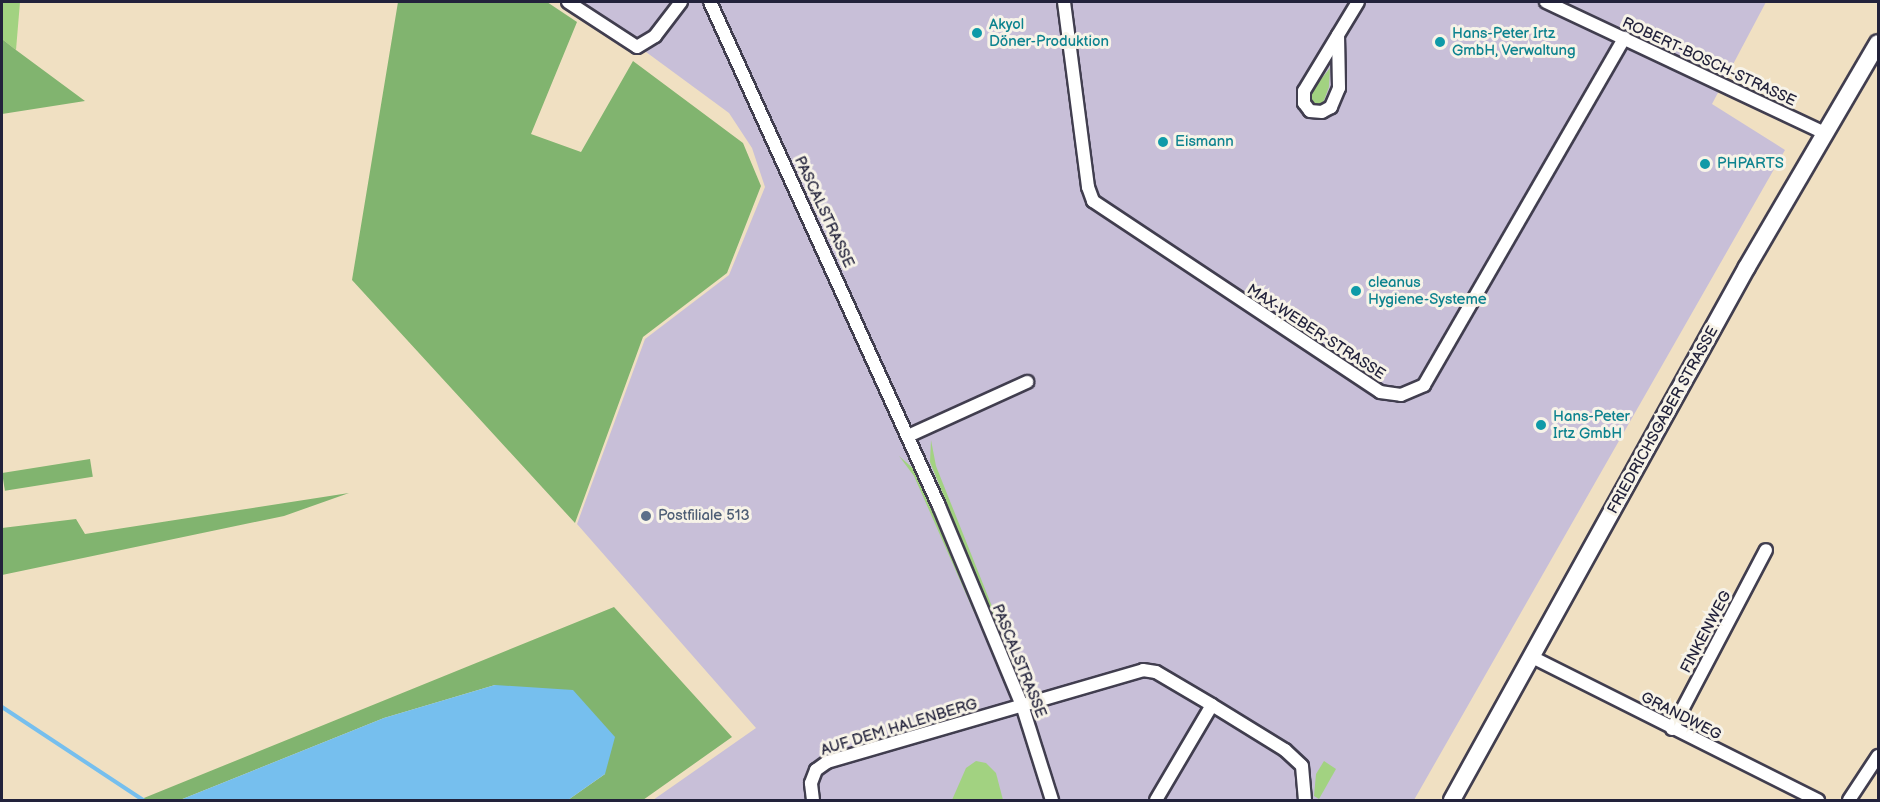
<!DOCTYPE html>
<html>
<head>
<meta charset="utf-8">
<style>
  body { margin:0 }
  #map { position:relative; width:1880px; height:802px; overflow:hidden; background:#f0e0c2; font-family:"Balsamiq Sans",sans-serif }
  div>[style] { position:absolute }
  .industrial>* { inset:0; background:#c8bfd8 }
  .green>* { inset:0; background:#a2d281 }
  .forest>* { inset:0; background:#81b46f; transform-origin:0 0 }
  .water>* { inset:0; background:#76bfee }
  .stream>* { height:4px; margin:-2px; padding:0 2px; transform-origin:2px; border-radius:2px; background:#76bfee }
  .roads { filter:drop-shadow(2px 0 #413e4f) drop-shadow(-2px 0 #413e4f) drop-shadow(0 2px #413e4f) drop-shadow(0 -2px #413e4f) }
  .street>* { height:12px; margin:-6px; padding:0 6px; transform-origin:6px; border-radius:6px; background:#fff }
  .secondary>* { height:16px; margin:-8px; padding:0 8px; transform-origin:8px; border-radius:8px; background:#fff }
  .dots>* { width:16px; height:16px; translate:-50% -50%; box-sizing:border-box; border:3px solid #f7f3e8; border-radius:50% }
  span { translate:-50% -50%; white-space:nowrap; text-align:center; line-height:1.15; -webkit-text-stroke:6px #f7f3e8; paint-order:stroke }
  .culture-label { font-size:15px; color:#0d838f }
  .left { translate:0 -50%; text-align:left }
  .street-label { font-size:15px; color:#22223b }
  .service-label { font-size:15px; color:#4e5e75 }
  .frame { position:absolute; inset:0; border:3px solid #22223b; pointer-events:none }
</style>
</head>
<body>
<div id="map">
  <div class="industrial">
    <div style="clip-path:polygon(578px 2px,1766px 2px,1712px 104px,1785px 150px,1414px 800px,653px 800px,756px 728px,577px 524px,645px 339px,729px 275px,765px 187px,752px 148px,729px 113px)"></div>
  </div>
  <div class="green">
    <div style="clip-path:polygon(2px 2px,20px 2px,16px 50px,2px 39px)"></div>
    <div style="clip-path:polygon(1330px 68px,1329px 87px,1323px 103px,1317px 105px,1309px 99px,1310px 93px)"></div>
    <div style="clip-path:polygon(931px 440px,936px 466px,1001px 629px,998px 631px,930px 462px)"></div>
    <div style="clip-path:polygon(899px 456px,915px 470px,977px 610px,974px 612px,914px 476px)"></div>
    <div style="clip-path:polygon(976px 761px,986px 763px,996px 773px,1003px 800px,952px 800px,966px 768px)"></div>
    <div style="clip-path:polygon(1324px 761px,1336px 769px,1319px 799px,1314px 796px,1316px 774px)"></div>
  </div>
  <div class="forest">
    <div style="clip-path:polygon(398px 2px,547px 2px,577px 22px,531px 134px,581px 152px,633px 61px,743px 143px,761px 186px,727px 273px,643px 337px,575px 523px,352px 280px)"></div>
    <div style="clip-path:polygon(2px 39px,16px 50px,85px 101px,2px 114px)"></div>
    <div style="left:90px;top:459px;width:18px;height:89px;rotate:81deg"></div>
    <div style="clip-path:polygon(349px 493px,284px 516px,2px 575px,2px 528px,76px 519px,85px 534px)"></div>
    <div style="clip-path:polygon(614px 607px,732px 737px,643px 800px,568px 800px,605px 774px,495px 685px,384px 718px,180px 800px,139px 800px)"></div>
  </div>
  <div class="water">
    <div style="clip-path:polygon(495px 685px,573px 690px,615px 737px,605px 774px,568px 800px,180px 800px,384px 718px)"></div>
  </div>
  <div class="stream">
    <div style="left:2px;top:707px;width:169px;rotate:33.4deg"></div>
  </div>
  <div class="roads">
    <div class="street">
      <div style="left:568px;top:2px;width:82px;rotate:33.1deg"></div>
      <div style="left:637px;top:47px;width:21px;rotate:-31deg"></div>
      <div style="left:655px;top:36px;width:43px;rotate:-52.6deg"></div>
      <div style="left:710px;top:2px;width:554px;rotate:65.56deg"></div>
      <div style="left:939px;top:506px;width:216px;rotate:67.4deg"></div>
      <div style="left:1022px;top:705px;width:100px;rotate:72.5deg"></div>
      <div style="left:1064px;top:2px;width:187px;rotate:82.6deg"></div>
      <div style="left:1088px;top:187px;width:15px;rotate:70deg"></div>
      <div style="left:1093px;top:201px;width:345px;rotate:33.6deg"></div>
      <div style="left:1380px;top:392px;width:21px;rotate:8deg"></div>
      <div style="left:1401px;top:395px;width:25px;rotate:-23deg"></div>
      <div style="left:1424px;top:385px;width:401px;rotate:-60deg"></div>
      <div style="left:1546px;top:2px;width:310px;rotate:25.2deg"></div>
      <div style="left:1338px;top:35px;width:53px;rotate:88.9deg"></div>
      <div style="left:1339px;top:88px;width:21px;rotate:113deg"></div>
      <div style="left:1331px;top:107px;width:10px;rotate:151deg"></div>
      <div style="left:1322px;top:112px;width:12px;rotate:-175deg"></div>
      <div style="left:1310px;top:111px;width:10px;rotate:-127deg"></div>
      <div style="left:1304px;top:103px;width:12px;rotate:-90deg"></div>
      <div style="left:1304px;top:91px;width:104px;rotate:-58.8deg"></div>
      <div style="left:908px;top:436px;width:131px;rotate:-24.4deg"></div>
      <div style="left:1532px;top:657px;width:320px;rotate:26.6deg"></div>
      <div style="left:1672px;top:729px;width:202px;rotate:-62.3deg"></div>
      <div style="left:813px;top:800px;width:17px;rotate:-97deg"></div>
      <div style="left:811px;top:783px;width:14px;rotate:-69deg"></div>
      <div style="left:816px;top:770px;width:14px;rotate:-36deg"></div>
      <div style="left:827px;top:762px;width:329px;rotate:-16.2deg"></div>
      <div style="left:1143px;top:670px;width:13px;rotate:9deg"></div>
      <div style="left:1156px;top:672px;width:65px;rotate:30.5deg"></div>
      <div style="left:1156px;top:800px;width:110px;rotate:-59.5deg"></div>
      <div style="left:1212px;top:705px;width:86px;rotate:31.7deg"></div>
      <div style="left:1285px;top:750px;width:23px;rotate:43deg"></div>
      <div style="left:1302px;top:766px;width:34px;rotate:85deg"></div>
      <div style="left:1849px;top:800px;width:53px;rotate:-56.6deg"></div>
    </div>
    <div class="secondary">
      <div style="left:1452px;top:800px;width:609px;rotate:-61.04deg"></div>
      <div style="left:1747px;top:267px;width:259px;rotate:-59.7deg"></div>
    </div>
  </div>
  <div class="dots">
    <div style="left:977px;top:33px;background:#0f9aa8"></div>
    <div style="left:1440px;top:42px;background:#0f9aa8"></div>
    <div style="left:1163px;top:142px;background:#0f9aa8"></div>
    <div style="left:1705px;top:164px;background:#0f9aa8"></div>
    <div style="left:1356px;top:291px;background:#0f9aa8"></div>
    <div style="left:1541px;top:425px;background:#0f9aa8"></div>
    <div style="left:646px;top:516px;background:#5c6f8a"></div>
  </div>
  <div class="culture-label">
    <span class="left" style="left:989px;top:33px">Akyol<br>Döner-Produktion</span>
    <span class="left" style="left:1452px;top:42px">Hans-Peter Irtz<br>GmbH, Verwaltung</span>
    <span class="left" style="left:1175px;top:142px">Eismann</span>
    <span class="left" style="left:1717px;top:164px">PHPARTS</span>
    <span class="left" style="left:1368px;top:291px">cleanus<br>Hygiene-Systeme</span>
    <span class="left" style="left:1553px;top:425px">Hans-Peter<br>Irtz GmbH</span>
  </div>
  <div class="street-label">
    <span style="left:1709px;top:62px;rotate:25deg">ROBERT-BOSCH-STRASSE</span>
    <span style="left:824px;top:212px;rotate:65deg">PASCALSTRASSE</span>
    <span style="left:1316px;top:332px;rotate:33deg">MAX-WEBER-STRASSE</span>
    <span style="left:1663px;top:420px;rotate:-61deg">FRIEDRICHSGABER STRASSE</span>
    <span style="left:1706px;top:632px;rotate:-62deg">FINKENWEG</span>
    <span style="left:1019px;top:661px;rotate:68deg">PASCALSTRASSE</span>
    <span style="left:1681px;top:716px;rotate:27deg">GRANDWEG</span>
    <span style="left:899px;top:727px;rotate:-17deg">AUF DEM HALENBERG</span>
  </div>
  <div class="service-label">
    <span class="left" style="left:658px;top:516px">Postfiliale 513</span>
  </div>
  <div class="frame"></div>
</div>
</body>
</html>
